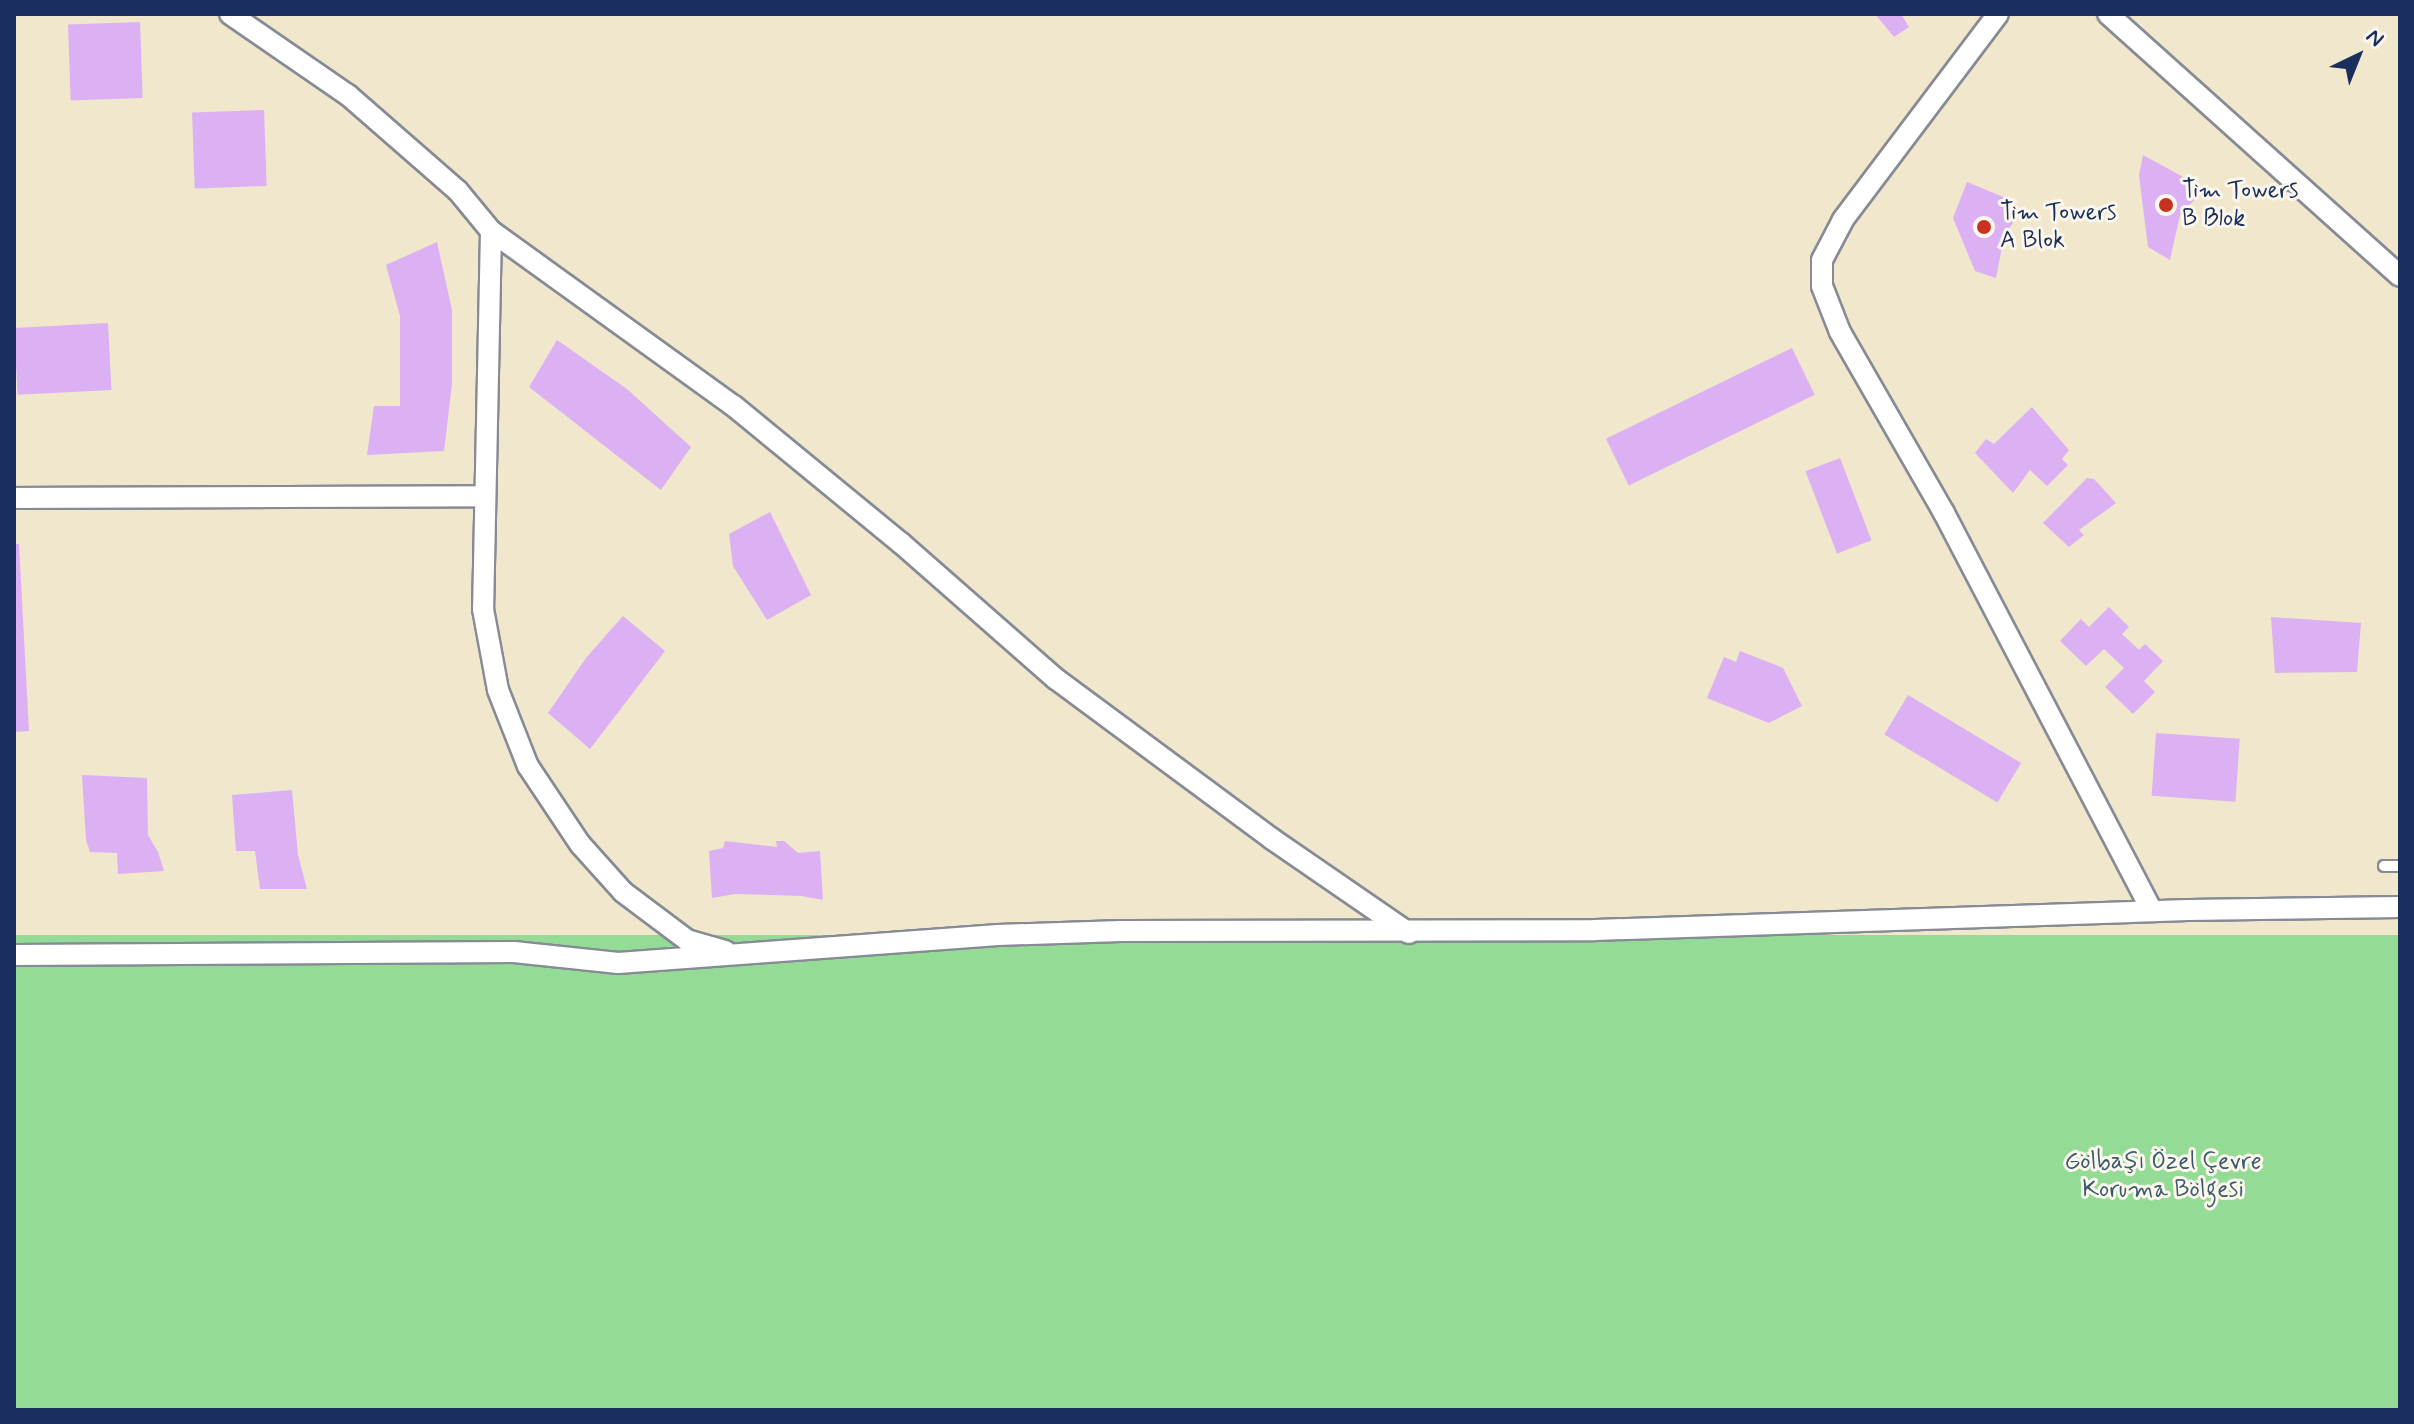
<!DOCTYPE html>
<html>
<head>
<meta charset="utf-8">
<style>
  body { margin:0 }
  #map { position:relative; width:2414px; height:1424px; overflow:hidden; background:#f0e7cc; font-family:Mynerve,sans-serif }
  div>[style] { position:absolute }
  .green>* { inset:0; background:#94db95; transform-origin:0 0 }
  .building>* { inset:0; background:#dbb1f4; transform-origin:0 0 }
  .roads { filter:drop-shadow(2px 0 #868b95) drop-shadow(-2px 0 #868b95) drop-shadow(0 2px #868b95) drop-shadow(0 -2px #868b95) }
  .lane>* { height:10px; margin:-5px; padding:0 5px; transform-origin:5px; border-radius:5px; background:#fff }
  .street>* { height:20px; margin:-10px; padding:0 10px; transform-origin:10px; border-radius:10px; background:#fff }
  .dots>* { width:22px; height:22px; translate:-50% -50%; box-sizing:border-box; border:4px solid #fbf7ec; border-radius:50% }
  span { translate:-50% -50%; white-space:nowrap; text-align:center; line-height:1.15; -webkit-text-stroke:6px #fbf7ec; paint-order:stroke }
  .poi-label { font-size:24px; color:#1b2f5e }
  .left { translate:0 -50%; text-align:left }
  .park-label { font-size:24px; color:#395a6c }
  .frame { position:absolute; inset:0; border:16px solid #1b2f5e; pointer-events:none }
  .north { position:absolute; left:2318px; top:16px; width:80px; height:80px; -webkit-text-stroke:6px #fbf7ec; paint-order:stroke; rotate:43deg; font-size:22px; font-weight:700; line-height:32px; text-align:center; color:#1b2f5e }
  .north::after { content:''; display:block; margin:auto; width:28px; height:36px; background:#1b2f5e; clip-path:polygon(50% 0,100% 100%,50% 72%,0 100%) }
</style>
</head>
<body>
<div id="map">
  <div class="green">
    <div style="left:2400px;top:935px;width:475px;height:2387px;rotate:90deg"></div>
  </div>
  <div class="building">
    <div style="clip-path:polygon(1875px 14px,1901px 14px,1909px 27px,1894px 37px)"></div>
    <div style="left:140px;top:22px;width:76px;height:72px;rotate:88deg"></div>
    <div style="left:264px;top:110px;width:76px;height:72px;rotate:88deg"></div>
    <div style="clip-path:polygon(2143px 155px,2185px 178px,2188px 189px,2199px 195px,2180px 215px,2170px 260px,2148px 247px,2139px 175px)"></div>
    <div style="clip-path:polygon(1967px 182px,2006px 198px,2010px 208px,2020px 211px,2004px 237px,1996px 278px,1975px 271px,1953px 218px)"></div>
    <div style="clip-path:polygon(437px 242px,452px 310px,452px 384px,444px 451px,367px 455px,374px 406px,400px 406px,400px 316px,386px 265px)"></div>
    <div style="left:108px;top:323px;width:67px;height:94px;rotate:87deg"></div>
    <div style="clip-path:polygon(557px 340px,627px 389px,691px 447px,661px 490px,529px 387px)"></div>
    <div style="left:1792px;top:348px;width:52px;height:207px;rotate:64deg"></div>
    <div style="clip-path:polygon(2032px 407px,2069px 450px,2062px 459px,2068px 465px,2047px 486px,2030px 470px,2013px 493px,1975px 453px,1986px 439px,1994px 444px)"></div>
    <div style="left:1840px;top:458px;width:88px;height:37px;rotate:69deg"></div>
    <div style="clip-path:polygon(2087px 478px,2094px 479px,2116px 503px,2079px 530px,2084px 535px,2069px 547px,2043px 523px)"></div>
    <div style="clip-path:polygon(770px 512px,811px 595px,767px 620px,733px 566px,729px 534px)"></div>
    <div style="clip-path:polygon(14px 544px,19px 544px,29px 731px,14px 732px)"></div>
    <div style="clip-path:polygon(2109px 607px,2129px 627px,2122px 634px,2139px 650px,2145px 644px,2163px 661px,2144px 681px,2155px 692px,2133px 714px,2105px 687px,2124px 668px,2104px 649px,2086px 666px,2060px 641px,2081px 619px,2089px 627px)"></div>
    <div style="clip-path:polygon(623px 616px,665px 651px,590px 749px,548px 713px,586px 658px)"></div>
    <div style="clip-path:polygon(2271px 617px,2361px 623px,2357px 672px,2275px 673px)"></div>
    <div style="clip-path:polygon(1740px 651px,1783px 668px,1802px 706px,1769px 723px,1707px 698px,1724px 657px,1736px 662px)"></div>
    <div style="left:1908px;top:695px;width:132px;height:46px;rotate:31deg"></div>
    <div style="left:2156px;top:733px;width:84px;height:63px;rotate:4deg"></div>
    <div style="clip-path:polygon(82px 775px,147px 778px,148px 835px,158px 852px,164px 871px,118px 874px,117px 853px,90px 852px,86px 840px)"></div>
    <div style="clip-path:polygon(292px 790px,298px 855px,307px 889px,260px 889px,255px 851px,236px 851px,232px 795px)"></div>
    <div style="clip-path:polygon(725px 841px,777px 847px,776px 841px,784px 841px,798px 853px,820px 851px,823px 900px,802px 896px,735px 894px,712px 898px,709px 851px,723px 848px)"></div>
  </div>
  <div class="roads">
    <div class="lane">
      <div style="left:2384px;top:866px;width:16px"></div>
    </div>
    <div class="street">
      <div style="left:230px;top:14px;width:143px;rotate:34.5deg"></div>
      <div style="left:348px;top:95px;width:146px;rotate:41.1deg"></div>
      <div style="left:458px;top:191px;width:52px;rotate:50.5deg"></div>
      <div style="left:491px;top:231px;width:299px;rotate:35.8deg"></div>
      <div style="left:734px;top:406px;width:216px;rotate:39.4deg"></div>
      <div style="left:901px;top:543px;width:206px;rotate:41.3deg"></div>
      <div style="left:1056px;top:679px;width:269px;rotate:36.5deg"></div>
      <div style="left:1272px;top:839px;width:166px;rotate:34.5deg"></div>
      <div style="left:1998px;top:14px;width:258px;rotate:127deg"></div>
      <div style="left:1843px;top:220px;width:45px;rotate:117.7deg"></div>
      <div style="left:1822px;top:260px;width:26px;rotate:90deg"></div>
      <div style="left:1822px;top:286px;width:49px;rotate:68.6deg"></div>
      <div style="left:1840px;top:332px;width:209px;rotate:60.1deg"></div>
      <div style="left:1944px;top:513px;width:449px;rotate:62.4deg"></div>
      <div style="left:2108px;top:14px;width:392px;rotate:41.9deg"></div>
      <div style="left:491px;top:231px;width:378px;rotate:91.2deg"></div>
      <div style="left:483px;top:609px;width:82px;rotate:79.5deg"></div>
      <div style="left:498px;top:690px;width:82px;rotate:68.5deg"></div>
      <div style="left:528px;top:766px;width:94px;rotate:56.3deg"></div>
      <div style="left:580px;top:844px;width:64px;rotate:48.1deg"></div>
      <div style="left:623px;top:892px;width:80px;rotate:36.9deg"></div>
      <div style="left:687px;top:940px;width:40px;rotate:16deg"></div>
      <div style="left:14px;top:498px;width:471px;rotate:-0.2deg"></div>
      <div style="left:14px;top:955px;width:500px;rotate:-0.34deg"></div>
      <div style="left:514px;top:952px;width:105px;rotate:6deg"></div>
      <div style="left:618px;top:963px;width:381px;rotate:-4.2deg"></div>
      <div style="left:998px;top:935px;width:123px;rotate:-1.9deg"></div>
      <div style="left:1121px;top:931px;width:474px;rotate:-0.1deg"></div>
      <div style="left:1595px;top:930px;width:593px;rotate:-1.93deg"></div>
      <div style="left:2188px;top:910px;width:212px;rotate:-0.8deg"></div>
    </div>
  </div>
  <div class="dots">
    <div style="left:2166px;top:205px;background:#c8321e"></div>
    <div style="left:1984px;top:227px;background:#c8321e"></div>
  </div>
  <div class="poi-label">
    <span class="left" style="left:2182px;top:205px">Tim Towers<br>B Blok</span>
    <span class="left" style="left:2000px;top:227px">Tim Towers<br>A Blok</span>
  </div>
  <div class="park-label">
    <span style="left:2163px;top:1176px">Gölbaşı Özel Çevre<br>Koruma Bölgesi</span>
  </div>
  <div class="frame"></div>
  <div class="north">N</div>
</div>
</body>
</html>
